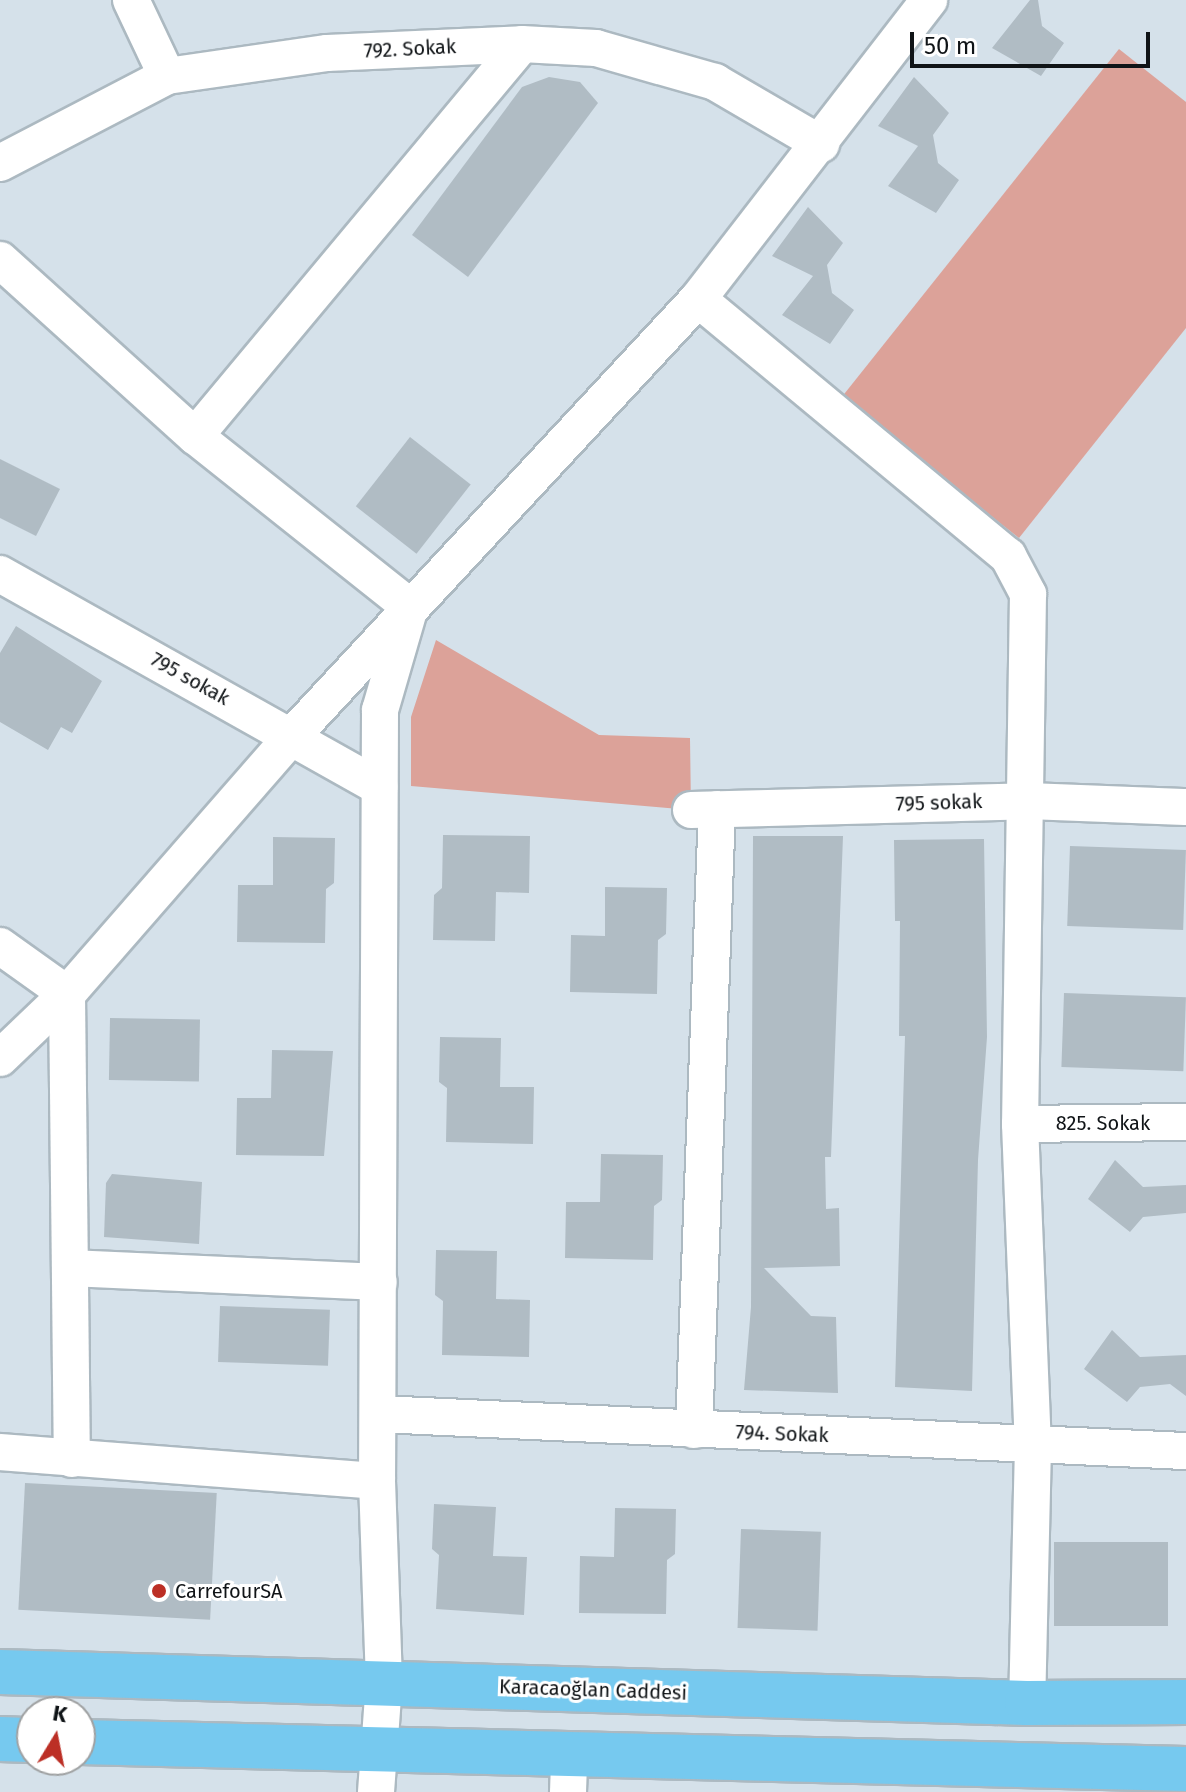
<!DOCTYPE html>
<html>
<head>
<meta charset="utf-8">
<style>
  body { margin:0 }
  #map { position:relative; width:1186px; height:1792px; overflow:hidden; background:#d5e1ea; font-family:"Fira Sans",sans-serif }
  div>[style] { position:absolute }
  .green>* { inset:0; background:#dca299 }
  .building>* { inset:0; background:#b0bcc4; transform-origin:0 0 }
  .roads { filter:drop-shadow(2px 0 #acb9c1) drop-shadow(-2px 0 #acb9c1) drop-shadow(0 2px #acb9c1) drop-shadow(0 -2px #acb9c1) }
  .minor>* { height:36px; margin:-18px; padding:0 18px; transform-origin:18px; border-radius:18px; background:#fff }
  .primary>* { height:44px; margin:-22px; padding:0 22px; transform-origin:22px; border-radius:22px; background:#76c9ef }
  .dots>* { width:22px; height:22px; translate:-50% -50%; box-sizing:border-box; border:4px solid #fff; border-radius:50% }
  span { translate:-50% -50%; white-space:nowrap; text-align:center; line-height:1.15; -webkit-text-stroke:6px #fff; paint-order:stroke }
  .street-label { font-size:20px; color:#101417 }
  .poi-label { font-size:20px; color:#101417 }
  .left { translate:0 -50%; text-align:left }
  .north { position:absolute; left:16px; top:1696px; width:80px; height:80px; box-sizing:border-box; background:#fff; border:2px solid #9fa1a2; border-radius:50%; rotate:10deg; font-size:22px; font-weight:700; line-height:32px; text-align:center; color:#101417 }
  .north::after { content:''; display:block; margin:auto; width:28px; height:36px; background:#bc2f25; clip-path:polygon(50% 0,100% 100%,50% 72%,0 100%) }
  .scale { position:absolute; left:910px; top:32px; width:240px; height:36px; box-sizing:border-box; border:4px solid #101417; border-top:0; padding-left:10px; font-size:24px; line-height:28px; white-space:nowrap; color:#101417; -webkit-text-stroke:6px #fff; paint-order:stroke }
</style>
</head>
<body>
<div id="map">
  <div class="green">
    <div style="clip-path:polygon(1119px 49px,1186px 102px,1186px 328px,1019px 538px,841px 398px)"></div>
    <div style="clip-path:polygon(436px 640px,599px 735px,690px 738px,691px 810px,411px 786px,411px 717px)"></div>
  </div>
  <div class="building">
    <div style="clip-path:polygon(1030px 0,1038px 0,1042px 26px,1064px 43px,1041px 76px,992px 48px)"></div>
    <div style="clip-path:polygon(549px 77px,580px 82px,598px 103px,468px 277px,412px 235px,522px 87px)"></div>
    <div style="clip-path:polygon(914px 77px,949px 113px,933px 135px,938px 163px,959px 180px,936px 213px,888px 186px,918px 146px,878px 126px)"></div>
    <div style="clip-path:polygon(808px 207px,843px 243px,827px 265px,832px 293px,854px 310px,830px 344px,782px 315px,813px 276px,772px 256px)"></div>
    <div style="left:410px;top:437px;width:77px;height:88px;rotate:38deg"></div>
    <div style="clip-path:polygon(0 459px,60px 489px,36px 536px,0 518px)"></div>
    <div style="clip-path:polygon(16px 626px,102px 681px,72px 733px,61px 727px,48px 750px,0 722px,0 653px)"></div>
    <div style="clip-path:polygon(443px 835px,530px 836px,529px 893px,496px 892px,495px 941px,433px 940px,434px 895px,442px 888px)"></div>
    <div style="clip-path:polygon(753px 836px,843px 836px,831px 1157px,825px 1157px,826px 1209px,839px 1208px,840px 1266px,764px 1268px,811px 1316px,836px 1317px,838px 1393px,744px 1390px,751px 1307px)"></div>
    <div style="clip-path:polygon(273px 837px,335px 838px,334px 883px,326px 889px,325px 943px,237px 942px,238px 885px,273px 885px)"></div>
    <div style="clip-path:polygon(984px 839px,987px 1037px,978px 1160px,972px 1391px,895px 1387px,905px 1036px,899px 1036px,900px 921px,895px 921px,894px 840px)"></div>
    <div style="left:1070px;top:846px;width:116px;height:80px;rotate:2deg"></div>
    <div style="clip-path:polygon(605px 887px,667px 888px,666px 934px,658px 940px,657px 994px,570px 992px,571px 935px,605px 936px)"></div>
    <div style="left:1064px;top:993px;width:122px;height:74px;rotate:2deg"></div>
    <div style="left:110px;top:1018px;width:90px;height:62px;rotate:1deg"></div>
    <div style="clip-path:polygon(440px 1037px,501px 1038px,500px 1087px,534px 1087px,533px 1144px,446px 1142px,447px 1088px,439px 1082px)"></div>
    <div style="clip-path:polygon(272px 1050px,333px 1051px,324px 1156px,236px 1155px,237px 1098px,271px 1098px)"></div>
    <div style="clip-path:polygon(601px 1154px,663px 1155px,662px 1200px,654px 1206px,653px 1260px,565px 1258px,566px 1202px,600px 1202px)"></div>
    <div style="clip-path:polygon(1115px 1160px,1143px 1187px,1186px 1185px,1186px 1213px,1143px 1217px,1130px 1232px,1088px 1199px)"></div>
    <div style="clip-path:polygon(112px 1174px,202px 1182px,199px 1244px,104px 1237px,106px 1183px)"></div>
    <div style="clip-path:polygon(436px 1250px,497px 1251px,496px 1299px,530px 1300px,529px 1357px,442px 1355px,443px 1301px,435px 1295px)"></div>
    <div style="left:220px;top:1306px;width:110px;height:56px;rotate:2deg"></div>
    <div style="clip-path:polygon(1112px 1330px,1140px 1357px,1186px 1355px,1186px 1396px,1170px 1384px,1140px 1387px,1127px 1402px,1084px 1369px)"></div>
    <div style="left:25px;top:1483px;width:192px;height:127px;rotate:3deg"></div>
    <div style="clip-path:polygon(434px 1504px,496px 1507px,493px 1556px,527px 1557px,524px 1615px,436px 1609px,439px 1555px,432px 1549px)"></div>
    <div style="clip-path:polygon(615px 1508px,676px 1509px,675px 1554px,667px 1560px,666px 1614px,579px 1613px,580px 1556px,614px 1557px)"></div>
    <div style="left:741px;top:1529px;width:80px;height:99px;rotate:2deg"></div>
    <div style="left:1054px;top:1542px;width:114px;height:84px"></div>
  </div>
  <div class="roads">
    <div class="minor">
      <div style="left:131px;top:0;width:84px;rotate:64.7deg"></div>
      <div style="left:0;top:163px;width:188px;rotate:-27.5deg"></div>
      <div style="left:167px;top:76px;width:162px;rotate:-8.2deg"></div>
      <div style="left:327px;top:53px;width:195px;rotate:-2.6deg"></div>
      <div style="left:522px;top:44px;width:74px;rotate:3.1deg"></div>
      <div style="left:596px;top:48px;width:124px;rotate:15.9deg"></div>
      <div style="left:715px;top:82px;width:123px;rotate:30.3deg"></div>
      <div style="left:0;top:260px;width:263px;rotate:42.1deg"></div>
      <div style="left:195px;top:436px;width:275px;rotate:38.5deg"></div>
      <div style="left:410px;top:607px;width:107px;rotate:106.2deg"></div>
      <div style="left:380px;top:710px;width:771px;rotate:90.22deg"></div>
      <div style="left:377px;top:1481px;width:202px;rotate:88deg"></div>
      <div style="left:384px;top:1683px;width:109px;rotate:94.2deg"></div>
      <div style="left:698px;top:299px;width:403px;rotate:39.7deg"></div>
      <div style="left:1008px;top:556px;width:43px;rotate:62.2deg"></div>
      <div style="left:1028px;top:594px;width:530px;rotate:90.86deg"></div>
      <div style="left:1020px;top:1124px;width:321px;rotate:87.7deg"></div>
      <div style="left:1033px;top:1445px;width:258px;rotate:91.3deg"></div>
      <div style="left:195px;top:436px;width:510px;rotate:-50.17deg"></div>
      <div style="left:0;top:574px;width:435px;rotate:29.3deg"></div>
      <div style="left:691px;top:810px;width:337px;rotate:-1.5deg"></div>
      <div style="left:1028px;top:801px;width:158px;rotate:2.2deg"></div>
      <div style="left:0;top:946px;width:82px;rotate:35.6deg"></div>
      <div style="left:67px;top:994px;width:465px;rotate:89.4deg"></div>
      <div style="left:0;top:1058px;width:93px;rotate:-43.7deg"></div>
      <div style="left:67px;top:994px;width:344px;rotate:-48.9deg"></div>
      <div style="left:293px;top:735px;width:595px;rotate:-47.11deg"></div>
      <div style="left:698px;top:299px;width:378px;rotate:-52.3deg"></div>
      <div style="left:1020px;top:1124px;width:166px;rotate:-0.7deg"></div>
      <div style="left:71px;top:1268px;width:308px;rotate:2.6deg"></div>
      <div style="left:379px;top:1414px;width:808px;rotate:2.63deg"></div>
      <div style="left:694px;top:1430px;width:621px;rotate:-87.88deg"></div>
      <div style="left:0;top:1452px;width:378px;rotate:4.4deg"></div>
      <div style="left:568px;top:1792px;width:36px;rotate:-88deg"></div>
    </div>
    <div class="primary">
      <div style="left:0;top:1672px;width:1027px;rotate:1.73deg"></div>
      <div style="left:1027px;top:1703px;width:159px;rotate:-0.4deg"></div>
      <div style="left:0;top:1739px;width:32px;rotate:2deg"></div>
      <div style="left:80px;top:1742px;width:1106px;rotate:1.4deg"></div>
    </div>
  </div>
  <div class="dots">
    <div style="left:159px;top:1591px;background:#bc2f25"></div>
  </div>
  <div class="street-label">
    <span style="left:410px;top:49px;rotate:-3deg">792. Sokak</span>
    <span style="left:190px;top:679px;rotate:29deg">795 sokak</span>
    <span style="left:939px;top:803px;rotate:-2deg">795 sokak</span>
    <span style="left:1103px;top:1123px">825. Sokak</span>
    <span style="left:782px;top:1434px;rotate:2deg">794. Sokak</span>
    <span style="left:593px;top:1690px;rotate:2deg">Karacaoğlan Caddesi</span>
  </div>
  <div class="poi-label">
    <span class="left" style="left:175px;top:1591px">CarrefourSA</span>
  </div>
  <div class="north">K</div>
  <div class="scale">50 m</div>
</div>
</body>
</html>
